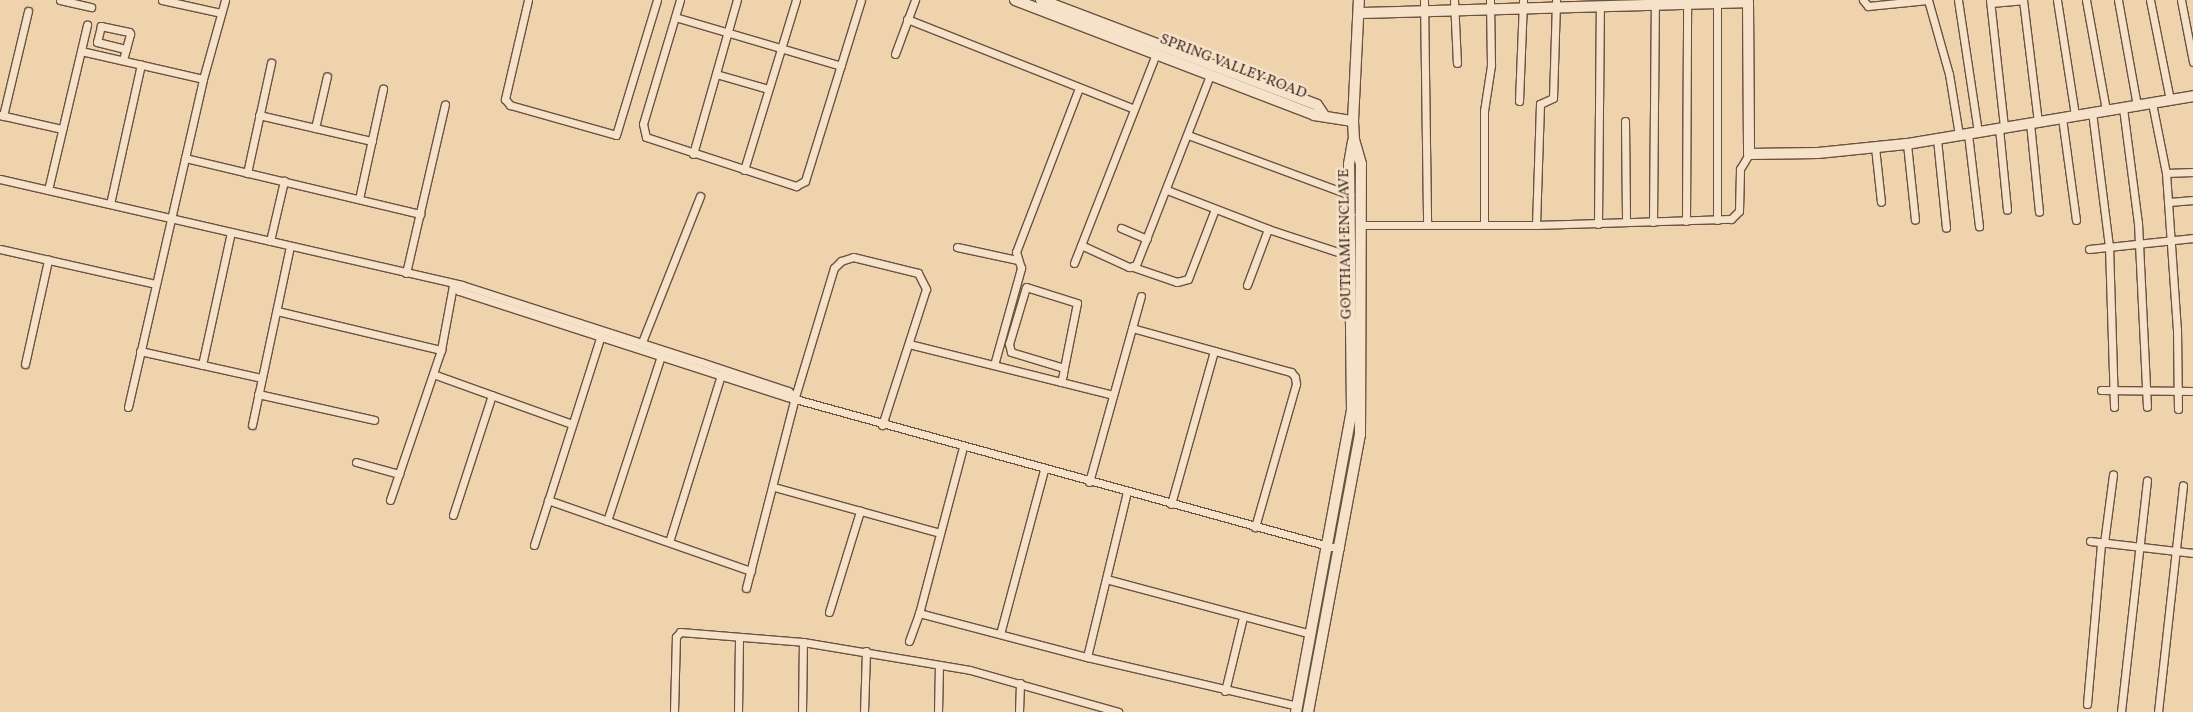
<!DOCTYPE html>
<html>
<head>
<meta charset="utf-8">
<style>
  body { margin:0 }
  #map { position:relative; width:2193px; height:712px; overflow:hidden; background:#efd3ac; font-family:Vollkorn,serif }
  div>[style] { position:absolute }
  .roads { filter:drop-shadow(1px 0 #6a5243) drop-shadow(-1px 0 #6a5243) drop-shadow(0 1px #6a5243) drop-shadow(0 -1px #6a5243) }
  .street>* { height:7px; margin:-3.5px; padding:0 3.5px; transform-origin:3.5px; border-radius:3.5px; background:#f5e2c9 }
  .secondary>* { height:10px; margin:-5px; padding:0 5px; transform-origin:5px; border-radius:5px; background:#f5e2c9 }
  span { translate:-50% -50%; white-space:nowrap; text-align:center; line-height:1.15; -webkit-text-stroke:5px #f5e2c9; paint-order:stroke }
  .street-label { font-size:15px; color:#3d2720 }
</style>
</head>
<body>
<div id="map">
  <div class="roads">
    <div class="street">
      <div style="left:60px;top:0;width:32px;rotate:13deg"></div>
      <div style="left:162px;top:0;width:60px;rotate:12.4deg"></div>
      <div style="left:528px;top:0;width:102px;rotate:103.1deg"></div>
      <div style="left:505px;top:99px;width:8px;rotate:50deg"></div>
      <div style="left:510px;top:105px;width:110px;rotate:15.8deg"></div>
      <div style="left:616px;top:135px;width:141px;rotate:-73.1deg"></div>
      <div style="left:680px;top:0;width:129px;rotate:106.6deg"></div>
      <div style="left:643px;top:124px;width:13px;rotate:77deg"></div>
      <div style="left:646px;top:137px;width:158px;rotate:18.1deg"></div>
      <div style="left:796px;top:186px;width:10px;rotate:-29deg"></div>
      <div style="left:805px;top:181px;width:189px;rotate:-72.8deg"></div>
      <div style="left:1424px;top:0;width:225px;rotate:89.2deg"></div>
      <div style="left:1454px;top:0;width:63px;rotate:87.3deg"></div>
      <div style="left:1863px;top:0;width:8px;rotate:50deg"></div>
      <div style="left:1868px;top:6px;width:60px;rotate:-5.7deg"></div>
      <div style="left:1928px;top:0;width:77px;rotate:74.2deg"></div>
      <div style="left:1949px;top:74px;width:62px;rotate:80.7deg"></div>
      <div style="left:1958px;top:0;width:134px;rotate:81.4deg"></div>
      <div style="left:1990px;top:0;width:128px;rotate:83.7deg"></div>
      <div style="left:2023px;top:0;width:123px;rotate:83deg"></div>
      <div style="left:2057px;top:0;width:116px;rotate:81.1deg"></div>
      <div style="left:2086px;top:0;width:112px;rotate:79.7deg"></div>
      <div style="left:2118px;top:0;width:108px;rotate:79.8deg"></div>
      <div style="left:2150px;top:0;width:102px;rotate:78.7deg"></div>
      <div style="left:2181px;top:0;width:63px;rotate:79deg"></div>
      <div style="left:1991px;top:3px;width:32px;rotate:-5deg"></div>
      <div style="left:675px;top:17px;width:173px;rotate:16.4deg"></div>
      <div style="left:907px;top:19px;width:244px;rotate:21.6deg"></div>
      <div style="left:81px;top:51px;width:125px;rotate:12.9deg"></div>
      <div style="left:895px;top:54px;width:58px;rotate:-69.7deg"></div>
      <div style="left:123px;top:60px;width:11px;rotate:-75deg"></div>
      <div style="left:126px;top:49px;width:16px;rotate:-75deg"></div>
      <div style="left:130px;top:34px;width:2px;rotate:-117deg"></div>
      <div style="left:129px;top:32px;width:29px;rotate:-168deg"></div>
      <div style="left:101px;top:26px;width:16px;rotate:104deg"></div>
      <div style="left:97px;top:42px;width:30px;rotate:14deg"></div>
      <div style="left:716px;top:74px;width:54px;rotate:16.1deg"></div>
      <div style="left:1519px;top:101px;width:101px;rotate:-87.7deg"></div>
      <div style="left:2152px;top:103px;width:71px;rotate:78.7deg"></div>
      <div style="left:2166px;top:173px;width:156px;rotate:86deg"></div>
      <div style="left:2177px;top:329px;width:80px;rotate:89.3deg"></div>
      <div style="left:2123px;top:108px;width:116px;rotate:82.6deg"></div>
      <div style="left:2138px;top:223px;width:184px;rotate:87.2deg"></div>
      <div style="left:2092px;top:112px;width:135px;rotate:82.8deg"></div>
      <div style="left:2109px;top:246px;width:161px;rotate:88.2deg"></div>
      <div style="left:0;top:115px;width:64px;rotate:12.7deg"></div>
      <div style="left:259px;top:115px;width:116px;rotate:13deg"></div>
      <div style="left:3px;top:116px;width:108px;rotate:-76.6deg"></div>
      <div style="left:2062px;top:118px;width:103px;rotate:82.2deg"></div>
      <div style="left:1625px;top:121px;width:100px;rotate:89.4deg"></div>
      <div style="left:2030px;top:123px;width:89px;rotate:84.2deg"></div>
      <div style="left:315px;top:128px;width:53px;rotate:-77deg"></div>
      <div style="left:1999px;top:128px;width:82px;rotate:84.4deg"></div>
      <div style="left:1968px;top:134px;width:93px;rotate:83.2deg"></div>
      <div style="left:1188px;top:135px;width:173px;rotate:20.3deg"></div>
      <div style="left:1937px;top:139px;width:89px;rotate:84.2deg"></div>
      <div style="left:1907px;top:144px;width:76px;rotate:84deg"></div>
      <div style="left:1875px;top:147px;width:55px;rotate:83.8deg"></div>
      <div style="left:693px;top:154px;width:160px;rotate:-74.1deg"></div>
      <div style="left:185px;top:158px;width:242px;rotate:13.4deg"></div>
      <div style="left:744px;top:170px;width:178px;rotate:-73deg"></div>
      <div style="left:247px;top:173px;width:113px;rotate:-77.7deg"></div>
      <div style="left:2166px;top:173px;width:27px;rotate:-2deg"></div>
      <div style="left:0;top:179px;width:474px;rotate:12.9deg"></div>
      <div style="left:462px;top:285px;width:251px;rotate:17.9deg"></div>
      <div style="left:701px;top:362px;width:92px;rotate:18.4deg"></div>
      <div style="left:788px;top:391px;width:9px;rotate:41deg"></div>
      <div style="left:48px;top:190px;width:170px;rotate:-76.7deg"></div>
      <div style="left:1167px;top:190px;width:108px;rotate:21.1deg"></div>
      <div style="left:1268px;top:229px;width:86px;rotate:18.2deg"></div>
      <div style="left:359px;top:199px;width:113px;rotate:-77.7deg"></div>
      <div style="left:2169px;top:202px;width:24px;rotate:-5deg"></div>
      <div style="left:110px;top:204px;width:143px;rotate:-77.5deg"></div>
      <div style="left:1717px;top:220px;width:219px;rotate:-90deg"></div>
      <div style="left:1686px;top:221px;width:219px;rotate:-89.7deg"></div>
      <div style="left:1653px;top:222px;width:219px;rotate:-89.5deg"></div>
      <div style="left:1484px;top:224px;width:113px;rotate:-90deg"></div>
      <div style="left:1484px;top:111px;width:47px;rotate:-81.3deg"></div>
      <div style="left:1491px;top:65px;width:65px;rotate:-90.9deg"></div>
      <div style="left:1598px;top:224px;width:219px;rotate:-89.5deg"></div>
      <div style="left:1361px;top:225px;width:175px"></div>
      <div style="left:1536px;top:225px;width:195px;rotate:-1.8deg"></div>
      <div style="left:1731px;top:219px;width:11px;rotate:-45deg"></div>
      <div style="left:1739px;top:211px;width:42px;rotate:-88.6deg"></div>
      <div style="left:1740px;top:169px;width:17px;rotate:-59deg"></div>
      <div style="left:1536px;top:225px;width:121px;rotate:-88.1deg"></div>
      <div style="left:1540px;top:104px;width:14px;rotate:-25deg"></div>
      <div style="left:1553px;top:98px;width:98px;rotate:-88.2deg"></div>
      <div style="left:1121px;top:228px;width:28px;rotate:23deg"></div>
      <div style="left:270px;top:241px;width:62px;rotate:-76.9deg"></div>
      <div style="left:1081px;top:245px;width:53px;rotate:24.6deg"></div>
      <div style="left:1129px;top:267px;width:7px;rotate:-16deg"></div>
      <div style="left:1136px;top:265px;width:204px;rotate:-68.7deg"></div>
      <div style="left:957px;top:247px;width:61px;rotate:12.2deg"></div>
      <div style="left:0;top:249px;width:159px;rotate:12.7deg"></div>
      <div style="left:2089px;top:249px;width:105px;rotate:-6deg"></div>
      <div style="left:1074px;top:263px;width:225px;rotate:-68.6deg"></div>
      <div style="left:1133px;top:267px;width:46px;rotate:18.8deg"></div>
      <div style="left:1177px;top:282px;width:11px;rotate:-15deg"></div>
      <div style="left:1188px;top:279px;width:75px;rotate:-68.9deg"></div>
      <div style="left:406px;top:273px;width:173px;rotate:-77deg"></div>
      <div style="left:453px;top:285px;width:8px;rotate:45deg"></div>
      <div style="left:459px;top:291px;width:346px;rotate:17.9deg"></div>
      <div style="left:788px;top:397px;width:572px;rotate:15.42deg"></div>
      <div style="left:1247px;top:285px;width:60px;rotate:-69.4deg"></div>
      <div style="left:277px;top:311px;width:169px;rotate:13.4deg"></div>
      <div style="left:1132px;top:328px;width:165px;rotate:15.5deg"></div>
      <div style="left:1291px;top:372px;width:6px;rotate:51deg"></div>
      <div style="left:1295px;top:377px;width:7px;rotate:82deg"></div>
      <div style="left:1296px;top:384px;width:149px;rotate:106deg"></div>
      <div style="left:642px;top:342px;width:157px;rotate:-68.3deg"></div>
      <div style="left:909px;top:344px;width:210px;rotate:14deg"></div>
      <div style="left:140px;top:351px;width:125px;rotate:12.5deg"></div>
      <div style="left:25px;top:364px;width:107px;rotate:-77.5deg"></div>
      <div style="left:202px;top:365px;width:136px;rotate:-77.7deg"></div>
      <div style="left:994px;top:365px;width:101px;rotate:-74.4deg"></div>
      <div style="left:1021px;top:268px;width:17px;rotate:-107deg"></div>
      <div style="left:1016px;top:252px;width:176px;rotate:-69deg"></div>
      <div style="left:433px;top:374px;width:148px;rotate:19.8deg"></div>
      <div style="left:1061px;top:382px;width:8px;rotate:-76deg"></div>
      <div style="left:1063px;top:374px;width:6px;rotate:-81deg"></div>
      <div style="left:1064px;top:368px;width:66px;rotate:-78.7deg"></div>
      <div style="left:1077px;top:303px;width:53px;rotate:-162.6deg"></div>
      <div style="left:1026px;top:287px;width:59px;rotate:106.6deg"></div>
      <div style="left:1009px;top:344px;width:8px;rotate:76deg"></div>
      <div style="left:1011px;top:352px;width:55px;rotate:16.8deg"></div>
      <div style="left:2101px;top:390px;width:92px;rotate:0.6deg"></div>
      <div style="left:258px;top:394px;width:119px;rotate:12.6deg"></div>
      <div style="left:128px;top:407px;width:336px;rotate:-77.1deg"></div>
      <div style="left:203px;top:79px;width:82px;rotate:-74.4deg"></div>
      <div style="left:252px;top:425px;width:183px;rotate:-78deg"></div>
      <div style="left:963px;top:447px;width:172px;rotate:104.8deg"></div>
      <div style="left:919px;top:613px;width:174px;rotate:14.7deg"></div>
      <div style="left:1087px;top:657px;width:216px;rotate:13.1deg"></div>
      <div style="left:356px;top:462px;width:45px;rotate:15.6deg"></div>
      <div style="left:1089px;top:482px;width:193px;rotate:-74.4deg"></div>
      <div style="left:774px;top:487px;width:172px;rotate:15.5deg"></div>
      <div style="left:390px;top:500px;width:158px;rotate:-71.2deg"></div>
      <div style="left:441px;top:350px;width:66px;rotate:-79.5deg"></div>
      <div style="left:548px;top:500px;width:215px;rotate:19.3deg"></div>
      <div style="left:1171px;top:504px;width:159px;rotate:-74.3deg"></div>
      <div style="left:453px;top:515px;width:126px;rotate:-72deg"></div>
      <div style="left:607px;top:521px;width:174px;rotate:-71.9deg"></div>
      <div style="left:2090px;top:541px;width:104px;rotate:6.6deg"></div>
      <div style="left:669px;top:542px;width:178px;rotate:-72.7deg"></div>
      <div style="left:2104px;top:543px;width:69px;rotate:-82.5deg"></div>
      <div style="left:534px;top:545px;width:224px;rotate:-72.3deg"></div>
      <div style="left:1106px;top:579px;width:209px;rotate:15deg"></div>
      <div style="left:746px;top:588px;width:197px;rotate:-75.6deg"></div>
      <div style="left:795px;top:397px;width:135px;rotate:-73.2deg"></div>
      <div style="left:834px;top:268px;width:10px;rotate:-45deg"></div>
      <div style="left:841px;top:261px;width:13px;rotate:-18deg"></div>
      <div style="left:853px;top:257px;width:67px;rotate:13.8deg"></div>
      <div style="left:918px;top:273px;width:18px;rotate:63deg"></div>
      <div style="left:926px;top:289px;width:143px;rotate:107.9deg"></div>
      <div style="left:829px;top:612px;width:106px;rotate:-72.9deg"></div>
      <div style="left:1000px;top:634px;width:170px;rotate:-75deg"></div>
      <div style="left:909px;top:641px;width:30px;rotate:-70deg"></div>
      <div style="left:1087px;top:657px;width:170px;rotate:-76.4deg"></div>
      <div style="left:1225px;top:691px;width:76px;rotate:-76.3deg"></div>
      <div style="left:2087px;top:704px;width:162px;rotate:-85deg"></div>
      <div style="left:674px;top:712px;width:75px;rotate:-88.5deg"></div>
      <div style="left:676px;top:637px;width:6px;rotate:-51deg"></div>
      <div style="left:680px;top:632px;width:123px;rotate:4.6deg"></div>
      <div style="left:803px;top:642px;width:169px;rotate:9.5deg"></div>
      <div style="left:970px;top:670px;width:154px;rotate:15.8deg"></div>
      <div style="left:738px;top:712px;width:75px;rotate:-89.2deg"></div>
      <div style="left:802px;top:712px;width:70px;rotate:-89.2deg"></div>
      <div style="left:864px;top:712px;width:61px;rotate:-88.1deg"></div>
      <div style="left:938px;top:712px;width:47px;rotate:-88.8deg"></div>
      <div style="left:1019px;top:712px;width:29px;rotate:-88deg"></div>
      <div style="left:2121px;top:712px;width:233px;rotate:-83.6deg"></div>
      <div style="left:2158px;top:712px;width:228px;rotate:-83.7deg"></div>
    </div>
    <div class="secondary">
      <div style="left:1015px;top:0;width:320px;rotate:21deg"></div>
      <div style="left:1314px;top:115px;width:39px;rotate:9deg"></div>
      <div style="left:1041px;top:0;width:295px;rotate:20.8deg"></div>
      <div style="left:1317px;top:105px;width:11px;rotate:56deg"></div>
      <div style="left:1359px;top:13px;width:389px;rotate:-1.6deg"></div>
      <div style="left:1748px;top:2px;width:152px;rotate:89.6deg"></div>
      <div style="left:1749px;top:154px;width:69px;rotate:-0.8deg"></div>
      <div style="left:1818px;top:153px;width:89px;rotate:-5.8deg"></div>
      <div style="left:1907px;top:144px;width:290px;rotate:-9.5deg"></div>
      <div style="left:1296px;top:712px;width:308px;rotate:-79.5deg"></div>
      <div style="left:1352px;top:409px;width:245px;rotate:-90.7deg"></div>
      <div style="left:1349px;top:164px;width:23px;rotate:-80deg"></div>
      <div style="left:1308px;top:712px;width:282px;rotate:-79.4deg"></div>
      <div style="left:1360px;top:435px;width:271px;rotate:-89.8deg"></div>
      <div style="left:1361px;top:164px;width:25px;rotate:-106deg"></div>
      <div style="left:1354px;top:140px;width:19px;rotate:-93deg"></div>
      <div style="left:1353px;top:121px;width:121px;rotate:-87.2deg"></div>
    </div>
  </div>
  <div class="street-label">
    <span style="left:1233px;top:67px;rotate:21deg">SPRING VALLEY ROAD</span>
    <span style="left:1346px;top:244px;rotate:-91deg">GOUTHAMI ENCLAVE</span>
  </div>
</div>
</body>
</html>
